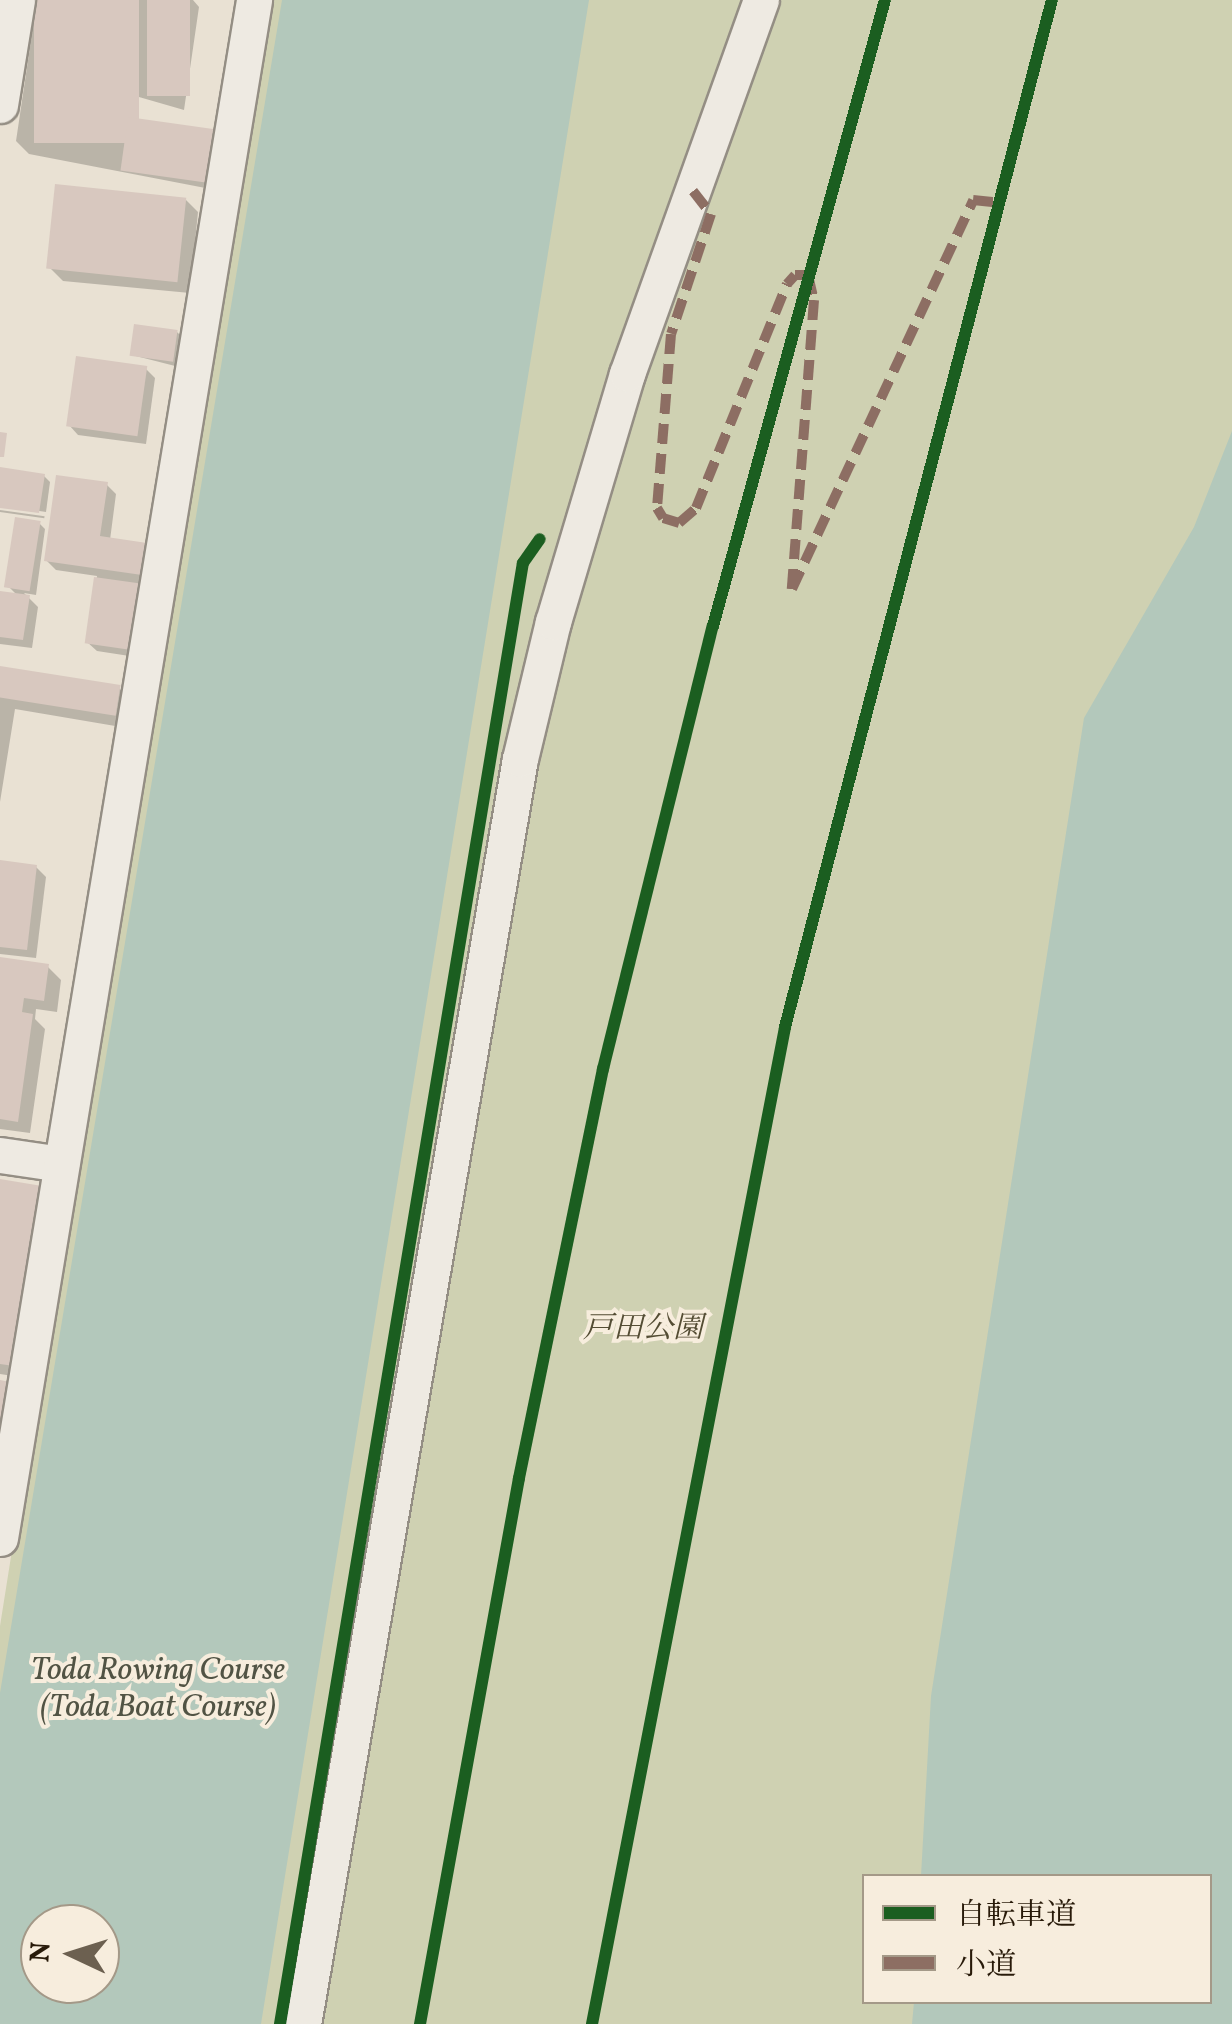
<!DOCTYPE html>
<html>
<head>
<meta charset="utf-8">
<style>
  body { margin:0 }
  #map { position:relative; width:1232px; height:2024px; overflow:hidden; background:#e9e1d3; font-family:Vollkorn,"Noto Serif JP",serif }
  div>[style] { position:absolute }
  .green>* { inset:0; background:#cfd1b2 }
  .water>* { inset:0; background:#b3c8bb }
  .shadow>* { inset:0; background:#0003; transform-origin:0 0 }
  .building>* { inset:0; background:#d8c8bf; transform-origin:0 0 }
  .roads { filter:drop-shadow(2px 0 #948e84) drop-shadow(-2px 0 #948e84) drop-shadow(0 2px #948e84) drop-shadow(0 -2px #948e84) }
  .minor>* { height:35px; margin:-17.5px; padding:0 17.5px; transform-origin:17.5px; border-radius:17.5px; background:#eeeae2 }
  .quiet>* { height:10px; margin-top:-5px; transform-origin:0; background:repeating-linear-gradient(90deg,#8d6e63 0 20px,transparent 0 30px) }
  .cycleway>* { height:12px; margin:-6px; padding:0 6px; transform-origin:6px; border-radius:6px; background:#1b5e20 }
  span { translate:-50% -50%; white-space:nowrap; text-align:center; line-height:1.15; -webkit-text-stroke:8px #f7eddd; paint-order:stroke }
  .park-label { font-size:30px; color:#544d34; font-style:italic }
  .water-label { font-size:32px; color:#515344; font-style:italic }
  .legend { position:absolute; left:862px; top:1874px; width:350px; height:130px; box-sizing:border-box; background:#f7eddd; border:2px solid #a49988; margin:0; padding:12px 18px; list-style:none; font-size:30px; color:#281a09 }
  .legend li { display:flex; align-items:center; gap:20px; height:50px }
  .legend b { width:50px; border:2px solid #a49988 }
  .north { position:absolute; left:20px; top:1904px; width:100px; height:100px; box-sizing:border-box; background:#f7eddd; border:2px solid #a49988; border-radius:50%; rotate:274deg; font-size:28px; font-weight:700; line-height:40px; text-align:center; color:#281a09 }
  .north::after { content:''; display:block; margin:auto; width:35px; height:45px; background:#6c6050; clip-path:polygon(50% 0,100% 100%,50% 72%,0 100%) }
</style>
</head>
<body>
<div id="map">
  <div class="green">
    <div style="clip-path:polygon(evenodd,258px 0,1232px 0,1232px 1732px,1210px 1876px,864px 1876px,864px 2002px,1204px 2002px,1201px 2024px,0 2024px,0 1626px,258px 0,40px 1924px,100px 1924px,100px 1984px,40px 1984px,40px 1924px)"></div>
  </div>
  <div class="water">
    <div style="clip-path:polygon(evenodd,282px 0,589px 0,261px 2024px,0 2024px,0 1693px,282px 0,40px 1924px,100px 1924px,100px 1984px,40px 1984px,40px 1924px)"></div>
    <div style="clip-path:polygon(1232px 431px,1232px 2024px,912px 2024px,914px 2002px,1210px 2002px,1210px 1876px,921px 1876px,931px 1696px,1084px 718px,1194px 527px)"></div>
  </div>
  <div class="shadow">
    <div style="clip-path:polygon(37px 0,193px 0,199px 7px,184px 110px,139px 97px,136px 121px,221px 191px,29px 154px,16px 141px)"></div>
    <div style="clip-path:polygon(185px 199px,198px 212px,190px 293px,63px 281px,50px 268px)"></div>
    <div style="clip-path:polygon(177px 332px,183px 338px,179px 367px,132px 355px)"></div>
    <div style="clip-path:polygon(146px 369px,155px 378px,146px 444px,78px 435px,69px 425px)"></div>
    <div style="clip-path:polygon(0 470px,44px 476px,50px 482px,46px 512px,0 505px)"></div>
    <div style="clip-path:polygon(107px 485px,116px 494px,110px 540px,145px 545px,149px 659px,97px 651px,87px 642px,97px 576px,56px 570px,46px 560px)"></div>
    <div style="left:0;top:510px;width:45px;height:2px;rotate:8deg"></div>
    <div style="clip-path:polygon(39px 523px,45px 529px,36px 595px,24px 593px,38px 607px,32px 648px,0 644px,0 594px,18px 596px,8px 586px)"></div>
    <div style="clip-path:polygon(0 669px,119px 688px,132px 701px,127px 728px,15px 709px,0 802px)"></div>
    <div style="clip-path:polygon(0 863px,36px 867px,46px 877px,36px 958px,0 954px)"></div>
    <div style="clip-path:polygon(0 960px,48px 967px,61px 980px,57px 1012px,36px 1009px,35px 1019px,45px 1029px,30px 1133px,0 1129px)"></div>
    <div style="clip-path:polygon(0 1182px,26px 1378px,0 1374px)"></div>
  </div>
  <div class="building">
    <div style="left:34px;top:0;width:105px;height:143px"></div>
    <div style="left:147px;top:0;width:43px;height:96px"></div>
    <div style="left:128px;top:117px;width:93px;height:54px;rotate:8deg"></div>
    <div style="left:55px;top:184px;width:132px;height:85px;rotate:6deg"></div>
    <div style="left:134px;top:324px;width:44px;height:32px;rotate:8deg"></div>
    <div style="left:76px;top:356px;width:72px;height:71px;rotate:8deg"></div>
    <div style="clip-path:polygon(0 432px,7px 433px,4px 457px,0 457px)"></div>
    <div style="clip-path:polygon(0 467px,45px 474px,39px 513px,0 508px)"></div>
    <div style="clip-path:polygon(56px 475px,108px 482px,100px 536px,147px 543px,142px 575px,44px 561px)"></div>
    <div style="left:15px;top:517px;width:26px;height:71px;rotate:9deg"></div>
    <div style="left:94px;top:577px;width:56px;height:67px;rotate:8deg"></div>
    <div style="clip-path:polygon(0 591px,30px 595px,23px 640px,0 637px)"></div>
    <div style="left:0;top:666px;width:122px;height:31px;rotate:9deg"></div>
    <div style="clip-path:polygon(0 860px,37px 865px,27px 950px,0 947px)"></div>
    <div style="clip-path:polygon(0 957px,49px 964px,44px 1001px,24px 998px,22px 1012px,33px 1014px,18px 1122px,0 1119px)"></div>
    <div style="clip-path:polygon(0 1179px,42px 1186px,14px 1366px,0 1364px)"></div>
    <div style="clip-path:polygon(0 1380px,20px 1384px,0 1491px)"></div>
  </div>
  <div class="roads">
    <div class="minor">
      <div style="left:0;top:105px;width:106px;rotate:-80.8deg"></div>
      <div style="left:0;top:1155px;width:62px;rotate:8.4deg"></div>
      <div style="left:0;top:1538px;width:1559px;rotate:-80.62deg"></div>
      <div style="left:303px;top:2024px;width:1283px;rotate:-80.27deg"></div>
      <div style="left:520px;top:759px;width:141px;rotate:-76.5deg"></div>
      <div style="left:553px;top:622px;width:259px;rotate:-73.4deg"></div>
      <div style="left:627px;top:374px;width:397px;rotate:-70.3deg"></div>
    </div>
  </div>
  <div class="quiet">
    <div style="left:693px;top:191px;width:29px;rotate:52deg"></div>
    <div style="left:711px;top:214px;width:126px;rotate:108.4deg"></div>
    <div style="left:671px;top:334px;width:175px;rotate:94.6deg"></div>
    <div style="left:657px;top:508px;width:12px;rotate:59deg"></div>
    <div style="left:663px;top:518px;width:17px;rotate:17deg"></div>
    <div style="left:679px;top:523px;width:23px;rotate:-41deg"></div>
    <div style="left:696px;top:508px;width:242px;rotate:-67.9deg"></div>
    <div style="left:787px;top:284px;width:12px;rotate:-48deg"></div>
    <div style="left:795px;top:275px;width:13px"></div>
    <div style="left:808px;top:275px;width:26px;rotate:77deg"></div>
    <div style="left:814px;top:300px;width:290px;rotate:94.4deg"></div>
    <div style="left:792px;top:589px;width:429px;rotate:-65deg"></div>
    <div style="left:973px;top:200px;width:29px;rotate:6deg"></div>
  </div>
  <div class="cycleway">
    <div style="left:280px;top:2024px;width:1481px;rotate:-80.56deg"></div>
    <div style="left:523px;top:563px;width:29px;rotate:-55deg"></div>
    <div style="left:420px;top:2024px;width:555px;rotate:-79.72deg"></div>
    <div style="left:519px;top:1478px;width:418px;rotate:-78.4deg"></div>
    <div style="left:603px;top:1069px;width:456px;rotate:-76.1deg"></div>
    <div style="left:713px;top:626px;width:649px;rotate:-74.64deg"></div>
    <div style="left:592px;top:2024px;width:1016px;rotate:-79.04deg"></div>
    <div style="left:785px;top:1027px;width:1061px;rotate:-75.43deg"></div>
  </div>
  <div class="park-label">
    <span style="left:643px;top:1329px">戸田公園</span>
  </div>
  <div class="water-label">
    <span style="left:158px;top:1690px">Toda Rowing Course<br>(Toda Boat Course)</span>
  </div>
  <ul class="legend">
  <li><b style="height:12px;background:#1b5e20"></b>自転車道</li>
  <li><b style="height:12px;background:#8d6e63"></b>小道</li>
  </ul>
  <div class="north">N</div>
</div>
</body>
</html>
